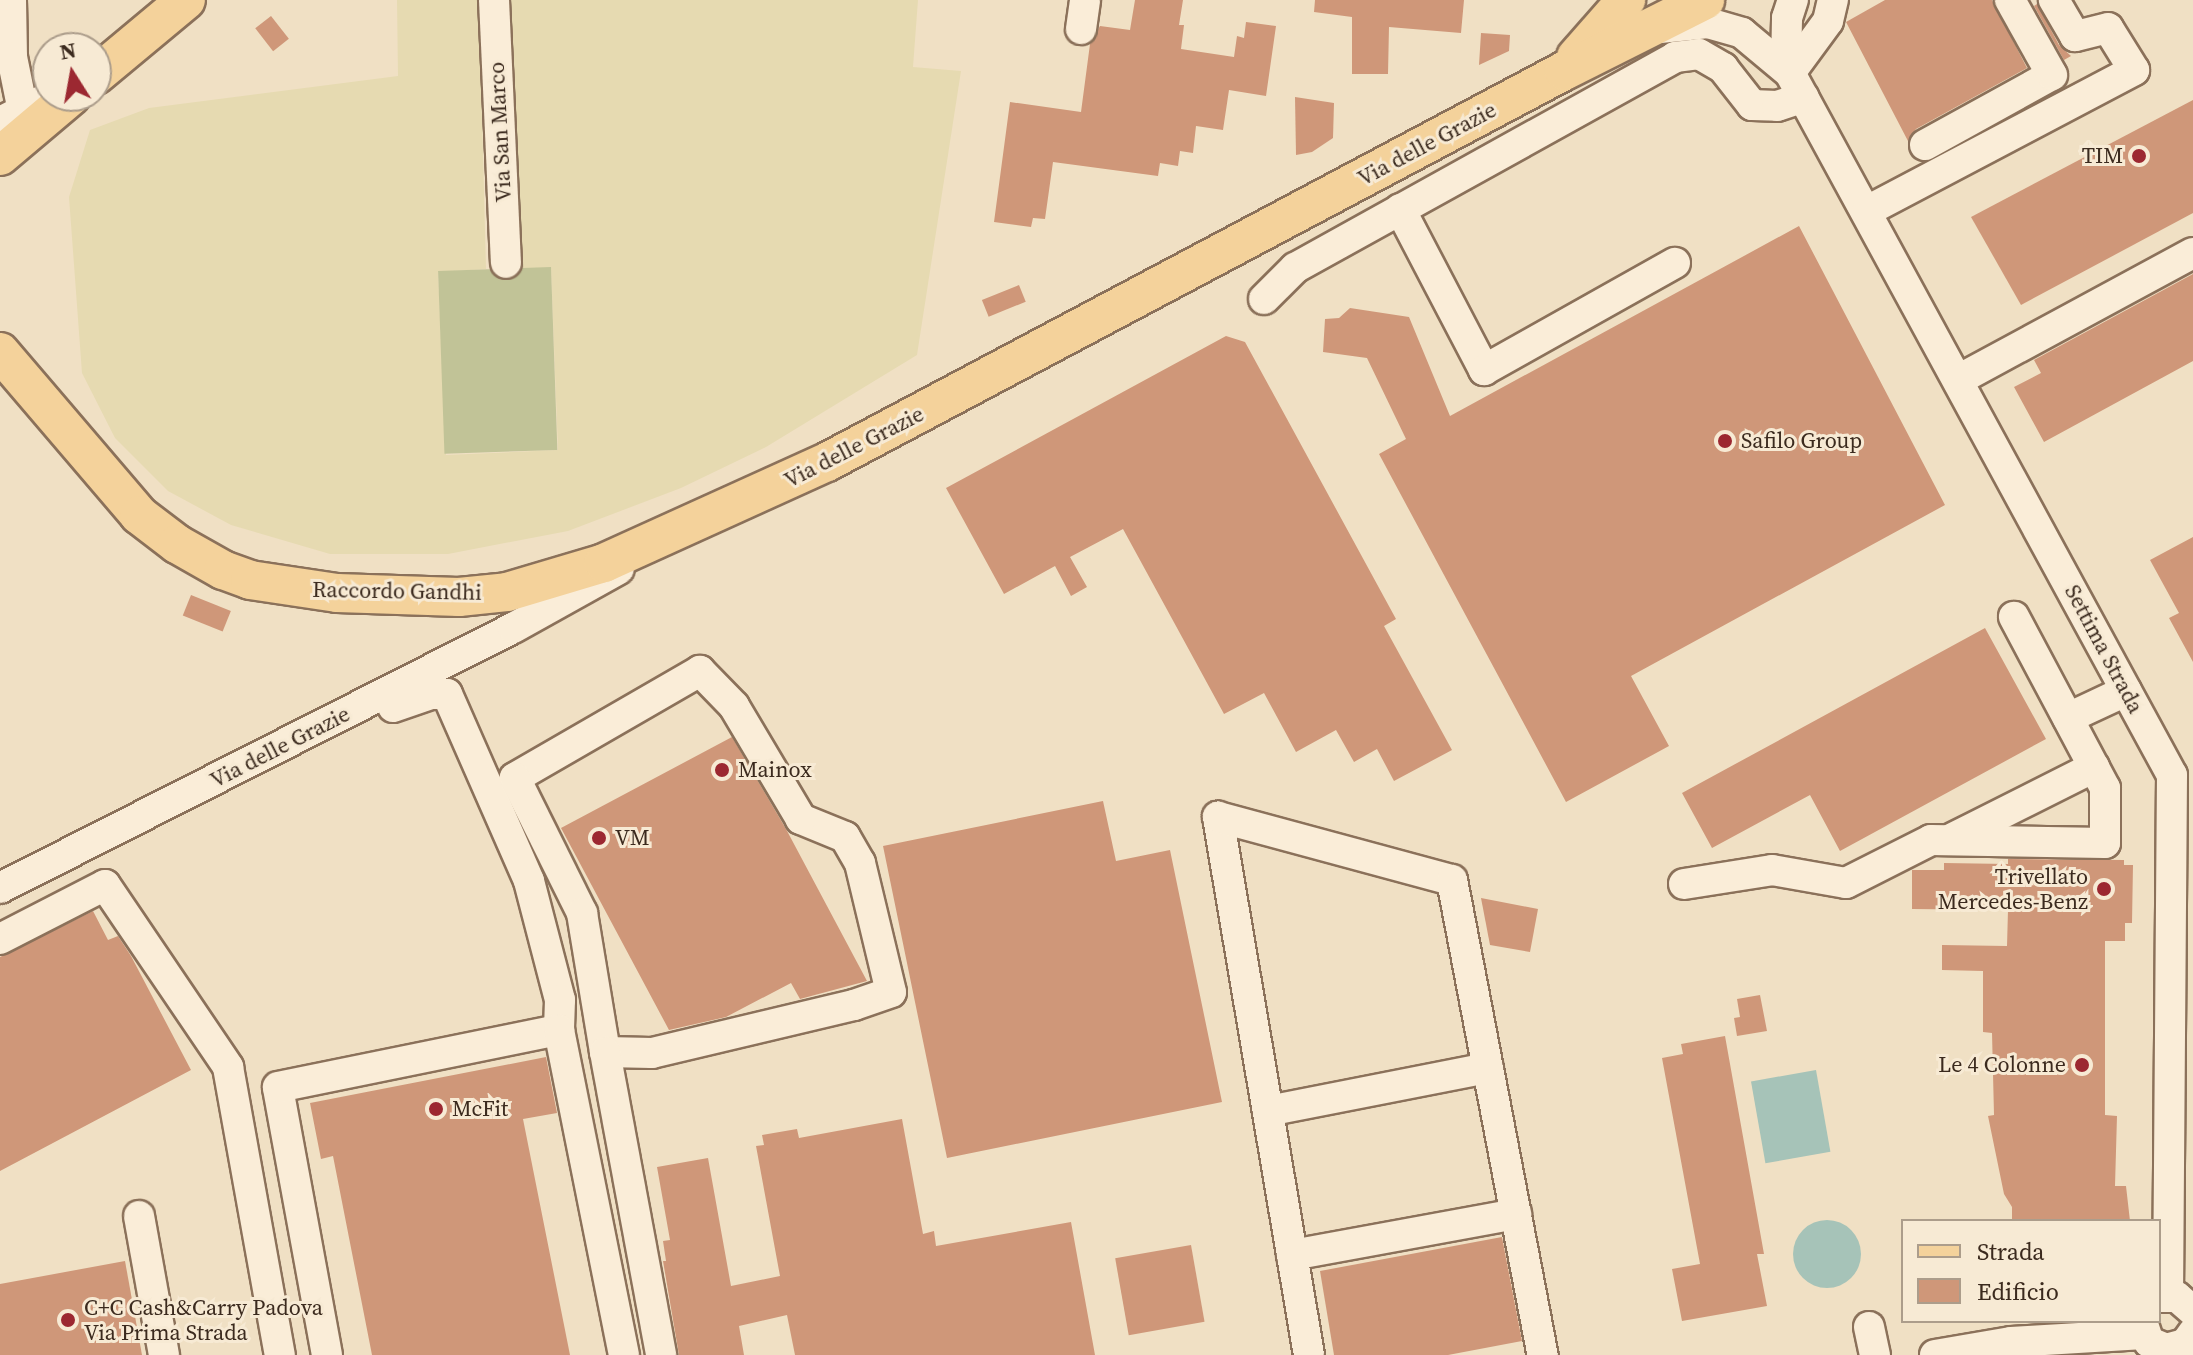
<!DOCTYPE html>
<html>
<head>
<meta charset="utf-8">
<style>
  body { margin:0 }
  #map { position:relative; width:2193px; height:1355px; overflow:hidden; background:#f0e0c4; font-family:"Source Serif 4",serif }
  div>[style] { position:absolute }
  .farmland>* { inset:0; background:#e6dab1 }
  .cemetery>* { inset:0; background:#c1c397; transform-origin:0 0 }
  .water>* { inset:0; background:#a6c3b8; transform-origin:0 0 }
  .round { border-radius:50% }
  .building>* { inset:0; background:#cf9779; transform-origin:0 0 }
  .roads { filter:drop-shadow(2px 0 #8b715a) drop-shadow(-2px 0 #8b715a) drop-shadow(0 2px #8b715a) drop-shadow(0 -2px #8b715a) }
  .minor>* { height:30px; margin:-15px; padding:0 15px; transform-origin:15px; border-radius:15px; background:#faedd8 }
  .major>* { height:38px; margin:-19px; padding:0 19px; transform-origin:19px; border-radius:19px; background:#f4d29b }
  .dots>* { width:22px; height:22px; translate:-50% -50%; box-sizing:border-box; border:4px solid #f7ead4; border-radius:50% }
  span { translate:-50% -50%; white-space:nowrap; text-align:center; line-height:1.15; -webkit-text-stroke:6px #f7ead4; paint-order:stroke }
  .street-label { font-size:22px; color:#3b2a1e }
  .poi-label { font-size:22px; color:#3b2a1e }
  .right { translate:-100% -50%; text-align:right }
  .left { translate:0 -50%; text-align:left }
  .legend { position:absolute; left:1901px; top:1219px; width:260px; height:104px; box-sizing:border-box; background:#f7ead4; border:2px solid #ac9d8b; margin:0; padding:10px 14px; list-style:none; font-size:24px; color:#3b2a1e }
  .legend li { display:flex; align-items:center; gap:16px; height:40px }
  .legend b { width:40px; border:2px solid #ac9d8b }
  .north { position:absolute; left:32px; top:32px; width:80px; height:80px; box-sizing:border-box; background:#f7ead4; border:2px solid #ac9d8b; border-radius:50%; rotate:349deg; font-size:22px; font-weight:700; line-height:32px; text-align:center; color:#3b2a1e }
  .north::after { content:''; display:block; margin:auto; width:28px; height:36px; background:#9c2831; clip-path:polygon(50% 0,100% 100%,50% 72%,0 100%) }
</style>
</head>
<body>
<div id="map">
  <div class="farmland">
    <div style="clip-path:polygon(397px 0,479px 0,486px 269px,438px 272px,446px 455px,558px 450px,551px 268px,516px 269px,511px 0,918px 0,913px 67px,961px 71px,917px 355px,766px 447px,681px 488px,568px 531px,448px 554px,330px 554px,231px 525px,168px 491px,115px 438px,82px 373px,69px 197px,90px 130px,149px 108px,398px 76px)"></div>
  </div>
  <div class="cemetery">
    <div style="left:551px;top:267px;width:183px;height:113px;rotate:88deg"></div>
  </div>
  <div class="water">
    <div style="left:1816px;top:1070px;width:83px;height:66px;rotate:80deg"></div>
    <div class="round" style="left:1793px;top:1220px;width:68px;height:68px"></div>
  </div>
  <div class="building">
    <div style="clip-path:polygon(1135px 0,1183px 0,1179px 25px,1184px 25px,1181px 49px,1234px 57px,1237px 36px,1244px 38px,1246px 22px,1276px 26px,1266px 96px,1229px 90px,1223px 130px,1196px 126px,1193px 153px,1180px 151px,1178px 166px,1160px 163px,1158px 176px,1053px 162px,1045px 219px,1033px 218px,1031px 227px,994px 222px,1010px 102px,1081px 112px,1090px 44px,1100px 26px,1130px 30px)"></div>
    <div style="clip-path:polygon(1315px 0,1464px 0,1461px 33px,1389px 27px,1388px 74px,1352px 74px,1352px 17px,1314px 12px)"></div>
    <div style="clip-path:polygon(1885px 0,1992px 0,2027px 68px,1916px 129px,1908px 141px,1846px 22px)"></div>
    <div style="clip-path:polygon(2037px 4px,2059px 45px,2071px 56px,2064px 60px,2034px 6px)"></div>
    <div style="left:271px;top:16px;width:29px;height:20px;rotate:52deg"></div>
    <div style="clip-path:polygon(1481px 33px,1510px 35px,1509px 51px,1479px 65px)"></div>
    <div style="clip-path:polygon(1295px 97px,1334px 103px,1333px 138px,1312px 152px,1296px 155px)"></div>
    <div style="clip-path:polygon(2193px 100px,2193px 213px,2021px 305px,1971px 217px)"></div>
    <div style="clip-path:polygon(1799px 226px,1945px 505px,1631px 676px,1669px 746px,1566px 802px,1379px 454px,1406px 439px,1367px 358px,1323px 352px,1325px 319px,1339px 318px,1350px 308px,1409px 317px,1450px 416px)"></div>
    <div style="clip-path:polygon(2193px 274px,2193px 361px,2044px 442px,2014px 387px,2041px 373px,2034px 360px)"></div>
    <div style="left:1019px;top:285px;width:18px;height:40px;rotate:68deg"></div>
    <div style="clip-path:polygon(1226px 336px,1245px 342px,1396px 619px,1384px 626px,1452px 750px,1394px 781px,1377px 749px,1354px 762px,1336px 730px,1296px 752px,1264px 693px,1224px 714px,1123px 529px,1070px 557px,1087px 587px,1071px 596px,1055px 566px,1004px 594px,946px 488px)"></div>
    <div style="clip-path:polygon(2193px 537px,2193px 662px,2169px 618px,2179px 613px,2150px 560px)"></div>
    <div style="left:191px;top:595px;width:43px;height:22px;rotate:22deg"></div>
    <div style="clip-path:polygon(1985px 628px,2046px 739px,1840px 851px,1810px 795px,1712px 848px,1682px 793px)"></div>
    <div style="clip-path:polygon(732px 737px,786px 829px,867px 981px,800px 999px,791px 983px,726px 1017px,669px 1030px,561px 828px)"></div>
    <div style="clip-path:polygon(1103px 801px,1116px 861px,1170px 850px,1222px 1102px,947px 1158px,883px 846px)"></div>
    <div style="clip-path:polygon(2008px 859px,2124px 860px,2124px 865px,2133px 865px,2132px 923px,2125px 923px,2125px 941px,2105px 941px,2105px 1115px,2117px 1116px,2115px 1186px,2126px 1186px,2130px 1221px,2012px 1221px,2012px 1207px,2004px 1194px,1988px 1116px,1994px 1115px,1992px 1033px,1983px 1032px,1983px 971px,1942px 970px,1942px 945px,2007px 946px,2008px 910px,1912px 909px,1912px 870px,1944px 870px,1944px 863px,2008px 864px)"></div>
    <div style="clip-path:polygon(1481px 898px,1538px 909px,1530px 952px,1490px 945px)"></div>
    <div style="clip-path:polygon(93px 911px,108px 940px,118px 936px,131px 956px,191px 1070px,0 1171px,0 957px)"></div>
    <div style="clip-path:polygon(1760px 995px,1767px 1031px,1737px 1036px,1734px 1018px,1740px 1017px,1737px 999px)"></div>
    <div style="clip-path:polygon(1725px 1036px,1764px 1254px,1757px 1254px,1767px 1306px,1682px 1321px,1672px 1269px,1700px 1264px,1662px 1058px,1683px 1054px,1681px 1044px)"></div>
    <div style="clip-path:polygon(546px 1057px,557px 1113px,523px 1119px,570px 1355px,372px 1355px,333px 1156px,321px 1159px,310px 1103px)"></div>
    <div style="clip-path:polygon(902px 1119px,923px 1234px,934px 1231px,936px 1246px,1071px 1222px,1095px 1355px,795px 1355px,787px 1315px,739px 1326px,744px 1355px,679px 1355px,663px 1261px,666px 1261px,663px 1241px,670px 1240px,657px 1167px,708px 1158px,731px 1286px,780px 1276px,756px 1146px,764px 1145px,762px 1135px,797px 1129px,799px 1138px)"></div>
    <div style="clip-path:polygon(1502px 1237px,1522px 1341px,1448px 1355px,1334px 1355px,1320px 1271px)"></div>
    <div style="left:1191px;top:1245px;width:78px;height:77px;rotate:80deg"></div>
    <div style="clip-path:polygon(125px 1261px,142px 1355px,0 1355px,0 1284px)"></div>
  </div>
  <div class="roads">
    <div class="minor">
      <div style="left:11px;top:0;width:57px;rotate:89deg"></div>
      <div style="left:12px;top:57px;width:55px;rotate:78.5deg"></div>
      <div style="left:494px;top:0;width:263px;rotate:87.4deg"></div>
      <div style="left:1660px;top:28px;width:48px;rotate:-5.9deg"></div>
      <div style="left:1708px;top:23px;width:35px;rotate:16deg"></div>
      <div style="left:1742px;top:33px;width:62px;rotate:39.8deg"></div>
      <div style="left:1790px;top:73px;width:799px;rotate:61.45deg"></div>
      <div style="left:2172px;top:775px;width:520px;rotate:90.44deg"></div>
      <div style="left:1081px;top:29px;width:29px;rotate:-82deg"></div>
      <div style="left:1786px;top:67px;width:49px;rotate:-88.8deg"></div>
      <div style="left:1787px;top:18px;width:19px;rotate:-72deg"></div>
      <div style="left:1790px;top:73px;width:64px;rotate:-53.8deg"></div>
      <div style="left:1828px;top:21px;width:22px;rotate:-77deg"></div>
      <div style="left:0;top:122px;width:46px;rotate:-27.1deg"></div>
      <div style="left:1925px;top:145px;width:145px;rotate:-28.9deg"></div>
      <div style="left:2052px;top:75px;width:86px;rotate:-119.2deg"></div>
      <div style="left:1400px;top:209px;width:182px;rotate:62.4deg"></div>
      <div style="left:1484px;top:370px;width:219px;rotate:-29.3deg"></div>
      <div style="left:1867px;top:211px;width:302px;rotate:-27.8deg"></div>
      <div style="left:2134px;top:70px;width:49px;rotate:-121.8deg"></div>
      <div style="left:2108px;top:28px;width:34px;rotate:166deg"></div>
      <div style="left:2075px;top:36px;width:42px;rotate:-120.3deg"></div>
      <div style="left:1264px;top:299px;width:44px;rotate:-45deg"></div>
      <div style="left:1295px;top:268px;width:435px;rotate:-29deg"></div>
      <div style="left:1675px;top:57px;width:24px;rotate:-7deg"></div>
      <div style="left:1699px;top:54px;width:28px;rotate:30deg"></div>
      <div style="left:1723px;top:68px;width:47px;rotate:51.9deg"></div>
      <div style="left:1752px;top:105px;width:25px;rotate:2deg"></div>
      <div style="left:1777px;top:106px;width:28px;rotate:-18deg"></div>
      <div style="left:1958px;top:380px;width:267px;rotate:-28.4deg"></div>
      <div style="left:393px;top:707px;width:40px;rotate:-18.9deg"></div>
      <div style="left:431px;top:694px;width:16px"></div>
      <div style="left:447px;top:694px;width:204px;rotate:66.3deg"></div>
      <div style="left:529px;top:881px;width:123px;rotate:75.4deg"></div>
      <div style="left:560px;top:1000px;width:30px;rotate:92deg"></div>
      <div style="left:2068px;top:718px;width:64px;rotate:-25deg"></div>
      <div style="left:1953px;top:838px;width:158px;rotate:-26.7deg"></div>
      <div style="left:1684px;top:884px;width:89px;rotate:-9deg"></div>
      <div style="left:1772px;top:870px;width:75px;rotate:10deg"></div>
      <div style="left:1846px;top:883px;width:95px;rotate:-26.8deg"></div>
      <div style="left:1931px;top:840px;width:174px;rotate:1deg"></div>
      <div style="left:2105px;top:843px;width:55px;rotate:-90deg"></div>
      <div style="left:2105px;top:788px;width:194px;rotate:-118deg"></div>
      <div style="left:0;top:888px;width:575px;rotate:-26.88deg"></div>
      <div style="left:513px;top:628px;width:121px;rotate:-29.1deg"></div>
      <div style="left:0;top:939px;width:118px;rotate:-27.2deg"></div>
      <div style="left:105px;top:885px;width:220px;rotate:55.9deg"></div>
      <div style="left:228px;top:1067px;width:293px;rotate:79.8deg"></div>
      <div style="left:605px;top:1052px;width:47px;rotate:1.2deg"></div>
      <div style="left:652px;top:1053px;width:208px;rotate:-13.4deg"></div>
      <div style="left:854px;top:1005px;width:39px;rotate:-19deg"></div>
      <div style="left:891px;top:992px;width:133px;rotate:-103.5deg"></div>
      <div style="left:860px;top:863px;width:30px;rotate:-120deg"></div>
      <div style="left:845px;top:837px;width:48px;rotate:-157.8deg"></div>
      <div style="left:801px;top:819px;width:131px;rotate:-120.7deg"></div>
      <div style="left:734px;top:706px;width:49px;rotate:-134.2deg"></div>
      <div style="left:700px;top:671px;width:214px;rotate:150deg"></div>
      <div style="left:515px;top:778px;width:151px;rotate:63.6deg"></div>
      <div style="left:582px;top:913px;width:141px;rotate:80.6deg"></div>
      <div style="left:605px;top:1052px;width:308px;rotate:79.5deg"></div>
      <div style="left:1268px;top:1111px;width:224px;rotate:-11.1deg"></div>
      <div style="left:139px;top:1216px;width:141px;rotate:79.8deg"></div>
      <div style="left:1292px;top:1255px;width:228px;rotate:-10.4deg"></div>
      <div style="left:2159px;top:1297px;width:18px"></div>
      <div style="left:2177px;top:1297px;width:21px;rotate:41deg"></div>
      <div style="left:2142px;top:1321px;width:22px;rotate:72deg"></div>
      <div style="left:2149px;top:1342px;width:18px;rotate:22deg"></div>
      <div style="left:2166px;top:1349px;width:20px;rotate:-15deg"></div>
      <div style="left:2185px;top:1344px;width:14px;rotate:-54deg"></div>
      <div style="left:1869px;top:1327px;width:29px;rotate:78deg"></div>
      <div style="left:327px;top:1355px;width:272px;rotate:-100.4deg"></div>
      <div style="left:278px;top:1087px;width:287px;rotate:-11.5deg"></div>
      <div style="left:559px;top:1030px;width:331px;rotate:78.7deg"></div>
      <div style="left:1309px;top:1355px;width:546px;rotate:-99.6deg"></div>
      <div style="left:1218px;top:817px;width:242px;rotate:15.1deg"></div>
      <div style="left:1452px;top:880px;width:484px;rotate:79.2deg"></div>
      <div style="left:1935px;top:1355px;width:77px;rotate:-9.7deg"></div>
      <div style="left:2011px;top:1342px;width:133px;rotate:-3.4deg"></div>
    </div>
    <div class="major">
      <div style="left:1576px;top:57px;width:76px;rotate:-48.7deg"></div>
      <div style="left:96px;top:75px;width:117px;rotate:-39.8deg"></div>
      <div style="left:0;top:156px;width:93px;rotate:-40.2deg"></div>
      <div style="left:0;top:352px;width:214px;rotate:49.5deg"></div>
      <div style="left:139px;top:515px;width:48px;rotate:37.3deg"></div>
      <div style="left:177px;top:544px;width:53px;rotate:29.5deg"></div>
      <div style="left:223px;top:570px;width:29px;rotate:20deg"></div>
      <div style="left:250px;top:580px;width:88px;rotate:8.5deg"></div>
      <div style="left:337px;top:593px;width:122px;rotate:1.9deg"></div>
      <div style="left:459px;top:597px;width:48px;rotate:-5.9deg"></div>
      <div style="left:507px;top:592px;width:101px;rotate:-16.6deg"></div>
      <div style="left:604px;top:563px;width:245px;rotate:-24.4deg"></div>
      <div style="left:827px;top:462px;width:834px;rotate:-27.95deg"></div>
      <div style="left:1564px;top:71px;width:158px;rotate:-26.7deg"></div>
    </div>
  </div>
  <div class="dots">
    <div style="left:2139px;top:156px;background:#9c2831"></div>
    <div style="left:1725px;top:441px;background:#9c2831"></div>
    <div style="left:722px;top:770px;background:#9c2831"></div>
    <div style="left:599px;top:838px;background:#9c2831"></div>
    <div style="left:2104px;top:889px;background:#9c2831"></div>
    <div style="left:2082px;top:1065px;background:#9c2831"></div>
    <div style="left:436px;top:1109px;background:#9c2831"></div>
    <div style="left:68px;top:1320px;background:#9c2831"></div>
  </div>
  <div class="street-label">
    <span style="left:500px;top:132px;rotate:-93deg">Via San Marco</span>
    <span style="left:1427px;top:144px;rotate:-28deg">Via delle Grazie</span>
    <span style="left:854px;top:447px;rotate:-27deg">Via delle Grazie</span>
    <span style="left:397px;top:591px;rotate:1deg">Raccordo Gandhi</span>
    <span style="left:2104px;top:649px;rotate:62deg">Settima Strada</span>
    <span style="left:280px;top:747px;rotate:-27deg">Via delle Grazie</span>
  </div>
  <div class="poi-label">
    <span class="right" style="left:2123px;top:156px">TIM</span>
    <span class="left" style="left:1741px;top:441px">Safilo Group</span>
    <span class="left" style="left:738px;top:770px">Mainox</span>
    <span class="left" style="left:615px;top:838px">VM</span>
    <span class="right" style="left:2088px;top:889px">Trivellato<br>Mercedes-Benz</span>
    <span class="right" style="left:2066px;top:1065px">Le 4 Colonne</span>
    <span class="left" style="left:452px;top:1109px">McFit</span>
    <span class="left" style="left:84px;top:1320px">C+C Cash&amp;Carry Padova<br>Via Prima Strada</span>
  </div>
  <ul class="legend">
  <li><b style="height:10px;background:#f4d29b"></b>Strada</li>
  <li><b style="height:22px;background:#cf9779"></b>Edificio</li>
  </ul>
  <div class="north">N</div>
</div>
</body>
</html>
